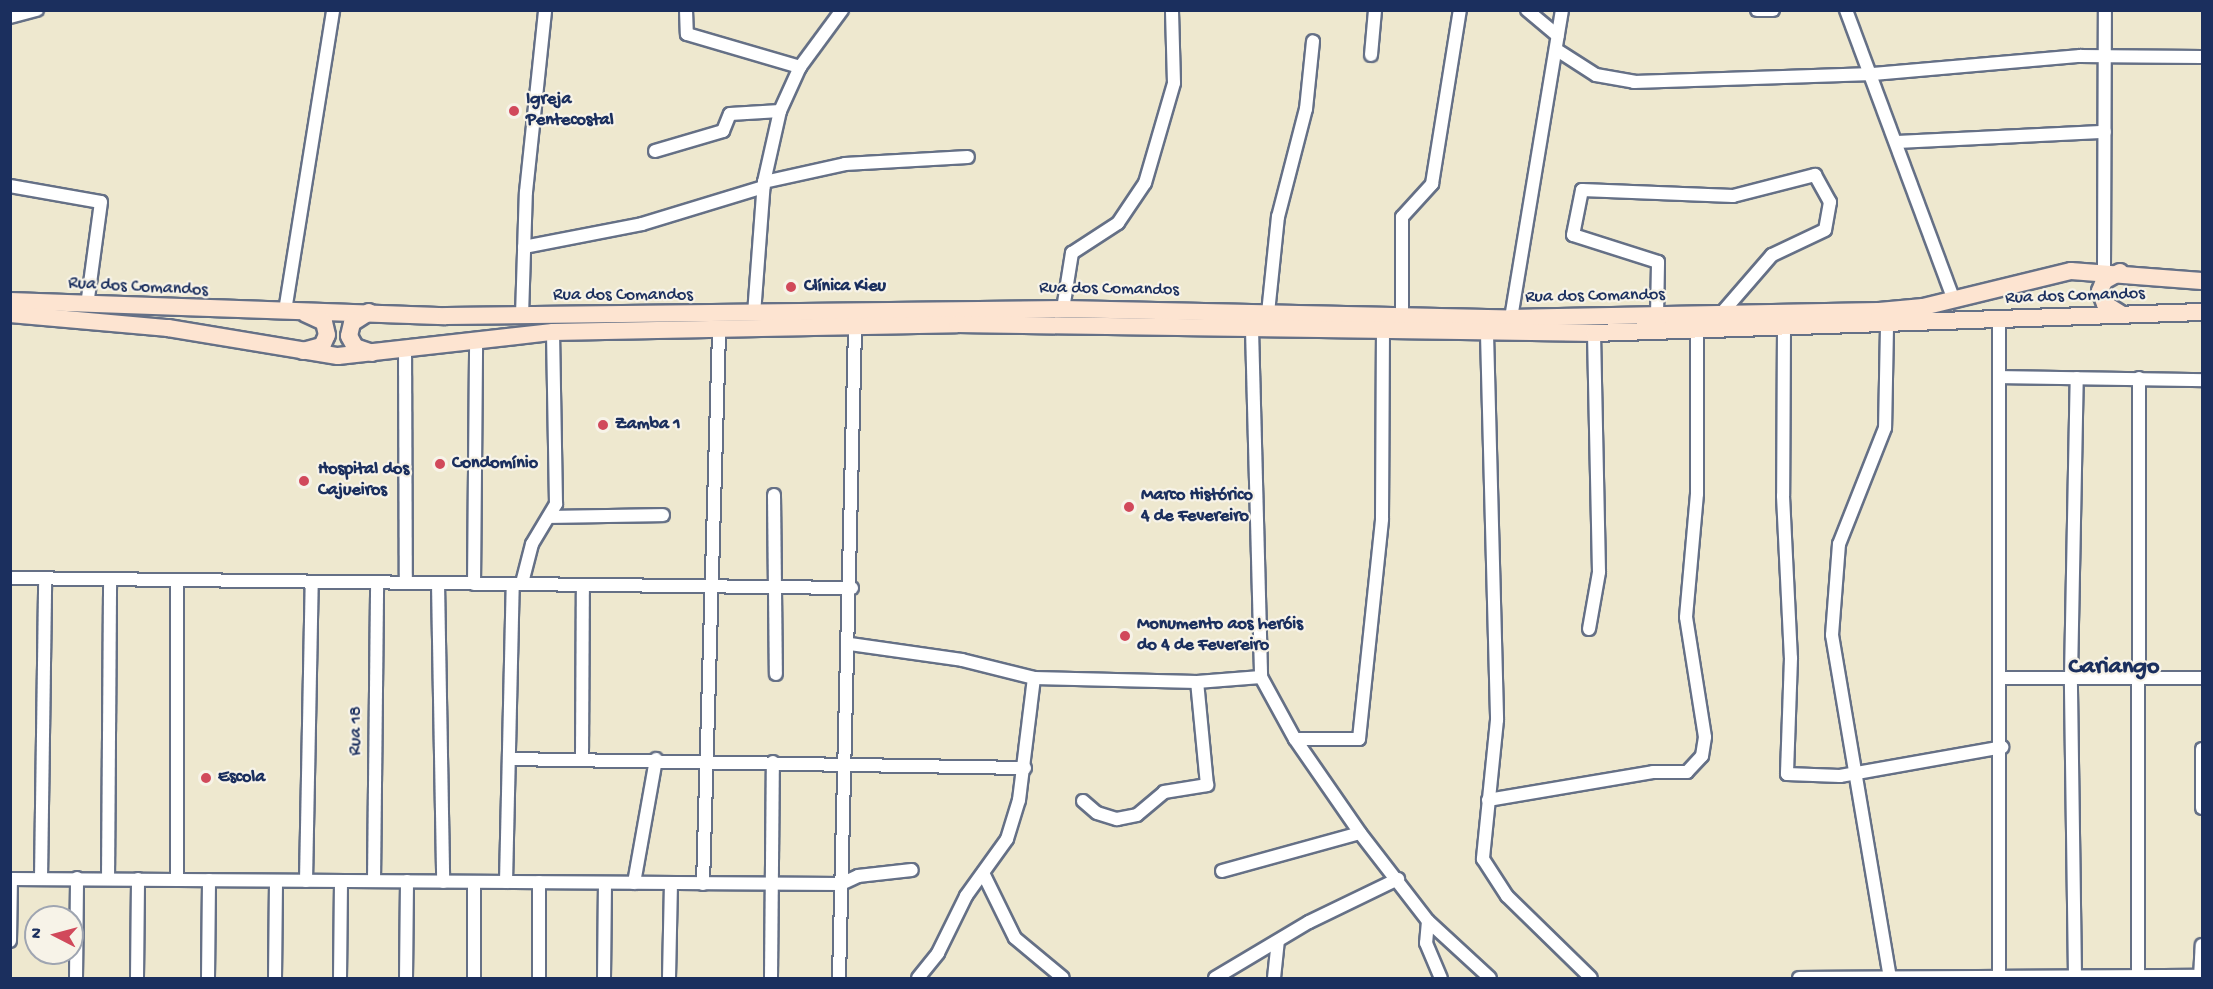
<!DOCTYPE html>
<html>
<head>
<meta charset="utf-8">
<style>
  body { margin:0 }
  #map { position:relative; width:2213px; height:989px; overflow:hidden; background:#eee8cf; font-family:"Gochi Hand",sans-serif }
  div>[style] { position:absolute }
  .roads { filter:drop-shadow(2px 0 #657086) drop-shadow(-2px 0 #657086) drop-shadow(0 2px #657086) drop-shadow(0 -2px #657086) }
  .street>* { height:12px; margin:-6px; padding:0 6px; transform-origin:6px; border-radius:6px; background:#fff }
  .secondary>* { height:16px; margin:-8px; padding:0 8px; transform-origin:8px; border-radius:8px; background:#fde4d1 }
  .dots>* { width:16px; height:16px; translate:-50% -50%; box-sizing:border-box; border:3px solid #f7f3e8; border-radius:50% }
  span { translate:-50% -50%; white-space:nowrap; text-align:center; line-height:1.15; -webkit-text-stroke:4.5px #f7f3e8; paint-order:stroke }
  .poi-label { font-size:18px; color:#1b2f5e; font-weight:700 }
  .left { translate:0 -50%; text-align:left }
  .street-label { font-size:18px; color:#1b2f5e }
  .district-label { font-size:24px; color:#1b2f5e; font-weight:700 }
  .frame { position:absolute; inset:0; border:12px solid #1b2f5e; pointer-events:none }
  .north { position:absolute; left:24px; top:905px; width:60px; height:60px; box-sizing:border-box; background:#f7f3e8; border:2px solid #9fa5b1; border-radius:50%; rotate:276deg; font-size:16px; font-weight:700; line-height:24px; text-align:center; color:#1b2f5e }
  .north::after { content:''; display:block; margin:auto; width:21px; height:27px; background:#d1495b; clip-path:polygon(50% 0,100% 100%,50% 72%,0 100%) }
</style>
</head>
<body>
<div id="map">
  <div class="roads">
    <div class="street">
      <div style="left:686px;top:10px;width:24px;rotate:88deg"></div>
      <div style="left:687px;top:34px;width:118px;rotate:16.3deg"></div>
      <div style="left:1527px;top:10px;width:40px;rotate:40deg"></div>
      <div style="left:1757px;top:10px;width:16px"></div>
      <div style="left:1846px;top:10px;width:309px;rotate:69.6deg"></div>
      <div style="left:10px;top:17px;width:28px;rotate:-15deg"></div>
      <div style="left:1557px;top:50px;width:46px;rotate:32.7deg"></div>
      <div style="left:1596px;top:75px;width:39px;rotate:10deg"></div>
      <div style="left:1634px;top:82px;width:239px;rotate:-1.9deg"></div>
      <div style="left:1873px;top:74px;width:208px;rotate:-5deg"></div>
      <div style="left:2080px;top:56px;width:122px;rotate:0.5deg"></div>
      <div style="left:1371px;top:55px;width:45px;rotate:-84.9deg"></div>
      <div style="left:1898px;top:142px;width:207px;rotate:-2.8deg"></div>
      <div style="left:655px;top:151px;width:71px;rotate:-16.4deg"></div>
      <div style="left:723px;top:131px;width:18px;rotate:-68deg"></div>
      <div style="left:730px;top:114px;width:50px;rotate:-3.4deg"></div>
      <div style="left:764px;top:182px;width:83px;rotate:-12.5deg"></div>
      <div style="left:845px;top:164px;width:123px;rotate:-3.3deg"></div>
      <div style="left:10px;top:186px;width:92px;rotate:10deg"></div>
      <div style="left:101px;top:202px;width:104px;rotate:97.7deg"></div>
      <div style="left:524px;top:247px;width:120px;rotate:-11deg"></div>
      <div style="left:642px;top:224px;width:127px;rotate:-16.9deg"></div>
      <div style="left:2104px;top:270px;width:260px;rotate:-89.8deg"></div>
      <div style="left:1063px;top:309px;width:57px;rotate:-80.9deg"></div>
      <div style="left:1072px;top:253px;width:55px;rotate:-33.1deg"></div>
      <div style="left:1118px;top:223px;width:48px;rotate:-56deg"></div>
      <div style="left:1145px;top:183px;width:104px;rotate:-73.8deg"></div>
      <div style="left:1174px;top:83px;width:73px;rotate:-91.6deg"></div>
      <div style="left:285px;top:311px;width:305px;rotate:-80.9deg"></div>
      <div style="left:1268px;top:313px;width:97px;rotate:-84.1deg"></div>
      <div style="left:1278px;top:217px;width:112px;rotate:-75.5deg"></div>
      <div style="left:1306px;top:109px;width:68px;rotate:-84.1deg"></div>
      <div style="left:754px;top:314px;width:132px;rotate:-85.7deg"></div>
      <div style="left:764px;top:182px;width:73px;rotate:-77.3deg"></div>
      <div style="left:780px;top:111px;width:48px;rotate:-65.6deg"></div>
      <div style="left:800px;top:67px;width:71px;rotate:-53.6deg"></div>
      <div style="left:522px;top:316px;width:124px;rotate:-88.2deg"></div>
      <div style="left:526px;top:192px;width:183px;rotate:-84deg"></div>
      <div style="left:1657px;top:316px;width:54px;rotate:-88.9deg"></div>
      <div style="left:1658px;top:262px;width:89px;rotate:-162.4deg"></div>
      <div style="left:1573px;top:235px;width:46px;rotate:-78.7deg"></div>
      <div style="left:1582px;top:190px;width:151px;rotate:2.3deg"></div>
      <div style="left:1733px;top:196px;width:85px;rotate:-14.4deg"></div>
      <div style="left:1815px;top:175px;width:31px;rotate:61deg"></div>
      <div style="left:1830px;top:202px;width:28px;rotate:100deg"></div>
      <div style="left:1825px;top:230px;width:59px;rotate:154.7deg"></div>
      <div style="left:1772px;top:255px;width:79px;rotate:130.9deg"></div>
      <div style="left:1402px;top:317px;width:100px;rotate:-90deg"></div>
      <div style="left:1402px;top:217px;width:45px;rotate:-47.7deg"></div>
      <div style="left:1432px;top:184px;width:176px;rotate:-80.9deg"></div>
      <div style="left:1511px;top:318px;width:312px;rotate:-80.6deg"></div>
      <div style="left:1999px;top:320px;width:656px;rotate:90deg"></div>
      <div style="left:1887px;top:327px;width:101px;rotate:91.1deg"></div>
      <div style="left:1885px;top:428px;width:125px;rotate:111.6deg"></div>
      <div style="left:1839px;top:544px;width:91px;rotate:94.4deg"></div>
      <div style="left:1832px;top:635px;width:348px;rotate:80.4deg"></div>
      <div style="left:1252px;top:329px;width:348px;rotate:88.5deg"></div>
      <div style="left:1261px;top:677px;width:71px;rotate:61.3deg"></div>
      <div style="left:1295px;top:739px;width:114px;rotate:55.3deg"></div>
      <div style="left:1360px;top:833px;width:111px;rotate:52.3deg"></div>
      <div style="left:1428px;top:921px;width:84px;rotate:42.6deg"></div>
      <div style="left:1784px;top:329px;width:167px;rotate:90.3deg"></div>
      <div style="left:1783px;top:496px;width:162px;rotate:87.2deg"></div>
      <div style="left:1791px;top:658px;width:116px;rotate:92deg"></div>
      <div style="left:1787px;top:774px;width:53px;rotate:2.2deg"></div>
      <div style="left:1840px;top:776px;width:165px;rotate:-10.1deg"></div>
      <div style="left:1487px;top:334px;width:386px;rotate:88.5deg"></div>
      <div style="left:1497px;top:720px;width:140px;rotate:95.8deg"></div>
      <div style="left:1483px;top:859px;width:44px;rotate:57deg"></div>
      <div style="left:1507px;top:896px;width:117px;rotate:44.3deg"></div>
      <div style="left:405px;top:348px;width:235px;rotate:89.8deg"></div>
      <div style="left:2001px;top:377px;width:201px;rotate:0.9deg"></div>
      <div style="left:774px;top:495px;width:179px;rotate:89.4deg"></div>
      <div style="left:552px;top:517px;width:111px;rotate:-1deg"></div>
      <div style="left:10px;top:578px;width:842px;rotate:0.68deg"></div>
      <div style="left:177px;top:581px;width:299px;rotate:90deg"></div>
      <div style="left:438px;top:583px;width:299px;rotate:89deg"></div>
      <div style="left:522px;top:583px;width:40px;rotate:-75.6deg"></div>
      <div style="left:532px;top:544px;width:47px;rotate:-59deg"></div>
      <div style="left:556px;top:504px;width:172px;rotate:-91deg"></div>
      <div style="left:474px;top:584px;width:245px;rotate:-89.5deg"></div>
      <div style="left:1589px;top:629px;width:58px;rotate:-80deg"></div>
      <div style="left:1599px;top:572px;width:239px;rotate:-91.2deg"></div>
      <div style="left:850px;top:644px;width:113px;rotate:8.1deg"></div>
      <div style="left:962px;top:660px;width:74px;rotate:14deg"></div>
      <div style="left:1034px;top:678px;width:163px;rotate:1.4deg"></div>
      <div style="left:1197px;top:682px;width:64px;rotate:-4.5deg"></div>
      <div style="left:2003px;top:678px;width:199px"></div>
      <div style="left:1295px;top:739px;width:64px"></div>
      <div style="left:1359px;top:739px;width:221px;rotate:-84deg"></div>
      <div style="left:1382px;top:519px;width:186px;rotate:-89.7deg"></div>
      <div style="left:2202px;top:749px;width:59px;rotate:90deg"></div>
      <div style="left:582px;top:756px;width:171px;rotate:-89.7deg"></div>
      <div style="left:509px;top:759px;width:516px;rotate:1deg"></div>
      <div style="left:1488px;top:800px;width:167px;rotate:-9.6deg"></div>
      <div style="left:1653px;top:772px;width:34px"></div>
      <div style="left:1687px;top:772px;width:22px;rotate:-47deg"></div>
      <div style="left:1702px;top:756px;width:19px;rotate:-81deg"></div>
      <div style="left:1705px;top:737px;width:121px;rotate:-99deg"></div>
      <div style="left:1686px;top:617px;width:123px;rotate:-84.9deg"></div>
      <div style="left:1697px;top:494px;width:163px;rotate:-90deg"></div>
      <div style="left:1083px;top:801px;width:18px;rotate:41deg"></div>
      <div style="left:1097px;top:813px;width:21px;rotate:17deg"></div>
      <div style="left:1117px;top:819px;width:20px;rotate:-11deg"></div>
      <div style="left:1137px;top:815px;width:35px;rotate:-40deg"></div>
      <div style="left:1164px;top:792px;width:44px;rotate:-9.2deg"></div>
      <div style="left:1207px;top:785px;width:103px;rotate:-95.5deg"></div>
      <div style="left:1222px;top:871px;width:143px;rotate:-15.4deg"></div>
      <div style="left:983px;top:873px;width:72px;rotate:63.8deg"></div>
      <div style="left:1015px;top:938px;width:62px;rotate:39.8deg"></div>
      <div style="left:10px;top:879px;width:831px;rotate:0.34deg"></div>
      <div style="left:841px;top:884px;width:19px;rotate:-25deg"></div>
      <div style="left:858px;top:876px;width:54px;rotate:-6.3deg"></div>
      <div style="left:41px;top:879px;width:301px;rotate:-89.2deg"></div>
      <div style="left:108px;top:879px;width:299px;rotate:-89.6deg"></div>
      <div style="left:306px;top:881px;width:299px;rotate:-88.9deg"></div>
      <div style="left:374px;top:881px;width:299px;rotate:-89.4deg"></div>
      <div style="left:506px;top:882px;width:298px;rotate:-88.7deg"></div>
      <div style="left:634px;top:883px;width:126px;rotate:-79.9deg"></div>
      <div style="left:703px;top:884px;width:553px;rotate:-88.34deg"></div>
      <div style="left:1428px;top:921px;width:22px;rotate:95deg"></div>
      <div style="left:1426px;top:943px;width:38px;rotate:67deg"></div>
      <div style="left:10px;top:941px;width:62px;rotate:-89.1deg"></div>
      <div style="left:2138px;top:975px;width:597px;rotate:-89.9deg"></div>
      <div style="left:2075px;top:976px;width:299px;rotate:-90.8deg"></div>
      <div style="left:2071px;top:677px;width:299px;rotate:-88.9deg"></div>
      <div style="left:76px;top:978px;width:100px;rotate:-89.4deg"></div>
      <div style="left:137px;top:978px;width:99px;rotate:-89.4deg"></div>
      <div style="left:208px;top:978px;width:98px;rotate:-89.4deg"></div>
      <div style="left:275px;top:978px;width:97px;rotate:-89.4deg"></div>
      <div style="left:340px;top:978px;width:97px;rotate:-89.4deg"></div>
      <div style="left:406px;top:978px;width:97px;rotate:-89.4deg"></div>
      <div style="left:474px;top:978px;width:96px;rotate:-90deg"></div>
      <div style="left:539px;top:978px;width:96px;rotate:-90deg"></div>
      <div style="left:604px;top:978px;width:95px;rotate:-89.4deg"></div>
      <div style="left:669px;top:978px;width:95px;rotate:-88.8deg"></div>
      <div style="left:771px;top:978px;width:216px;rotate:-89.5deg"></div>
      <div style="left:839px;top:978px;width:652px;rotate:-88.59deg"></div>
      <div style="left:918px;top:978px;width:32px;rotate:-51deg"></div>
      <div style="left:938px;top:953px;width:64px;rotate:-63.8deg"></div>
      <div style="left:966px;top:896px;width:70px;rotate:-54.3deg"></div>
      <div style="left:1007px;top:839px;width:41px;rotate:-72.9deg"></div>
      <div style="left:1019px;top:800px;width:123px;rotate:-83deg"></div>
      <div style="left:1215px;top:978px;width:109px;rotate:-30.8deg"></div>
      <div style="left:1309px;top:922px;width:99px;rotate:-25.8deg"></div>
      <div style="left:1274px;top:978px;width:37px;rotate:-84deg"></div>
      <div style="left:1799px;top:978px;width:403px;rotate:-0.3deg"></div>
      <div style="left:2200px;top:978px;width:33px;rotate:-87deg"></div>
    </div>
    <div class="secondary">
      <div style="left:2120px;top:272px;width:18px;rotate:151deg"></div>
      <div style="left:2104px;top:281px;width:11px;rotate:112deg"></div>
      <div style="left:2100px;top:291px;width:14px;rotate:69deg"></div>
      <div style="left:2105px;top:304px;width:19px;rotate:32deg"></div>
      <div style="left:10px;top:301px;width:436px;rotate:2deg"></div>
      <div style="left:446px;top:316px;width:617px;rotate:-0.65deg"></div>
      <div style="left:1063px;top:309px;width:448px;rotate:1.2deg"></div>
      <div style="left:1511px;top:318px;width:368px;rotate:-1.1deg"></div>
      <div style="left:1879px;top:311px;width:44px;rotate:-5.2deg"></div>
      <div style="left:1923px;top:307px;width:152px;rotate:-13.7deg"></div>
      <div style="left:2071px;top:271px;width:131px;rotate:4.4deg"></div>
      <div style="left:369px;top:312px;width:20px;rotate:147deg"></div>
      <div style="left:352px;top:323px;width:13px;rotate:103deg"></div>
      <div style="left:349px;top:336px;width:13px;rotate:61deg"></div>
      <div style="left:355px;top:347px;width:18px;rotate:19deg"></div>
      <div style="left:10px;top:314px;width:159px;rotate:5.1deg"></div>
      <div style="left:168px;top:328px;width:172px;rotate:9.4deg"></div>
      <div style="left:338px;top:356px;width:216px;rotate:-6.4deg"></div>
      <div style="left:553px;top:332px;width:404px;rotate:-1.1deg"></div>
      <div style="left:957px;top:324px;width:637px;rotate:0.81deg"></div>
      <div style="left:1594px;top:333px;width:608px;rotate:-1.98deg"></div>
      <div style="left:303px;top:351px;width:20px;rotate:-15deg"></div>
      <div style="left:322px;top:346px;width:12px;rotate:-66deg"></div>
      <div style="left:327px;top:335px;width:13px;rotate:-103deg"></div>
      <div style="left:324px;top:322px;width:21px;rotate:-155deg"></div>
    </div>
  </div>
  <div class="dots">
    <div style="left:514px;top:111px;background:#d1495b"></div>
    <div style="left:791px;top:287px;background:#d1495b"></div>
    <div style="left:603px;top:425px;background:#d1495b"></div>
    <div style="left:440px;top:464px;background:#d1495b"></div>
    <div style="left:304px;top:481px;background:#d1495b"></div>
    <div style="left:1129px;top:507px;background:#d1495b"></div>
    <div style="left:1125px;top:636px;background:#d1495b"></div>
    <div style="left:206px;top:778px;background:#d1495b"></div>
  </div>
  <div class="poi-label">
    <span class="left" style="left:526px;top:111px">Igreja<br>Pentecostal</span>
    <span class="left" style="left:804px;top:287px">Clínica Kieu</span>
    <span class="left" style="left:615px;top:425px">Zamba 1</span>
    <span class="left" style="left:452px;top:464px">Condomínio</span>
    <span class="left" style="left:318px;top:481px">Hospital dos<br>Cajueiros</span>
    <span class="left" style="left:1141px;top:507px">Marco Histórico<br>4 de Fevereiro</span>
    <span class="left" style="left:1137px;top:636px">Monumento aos heróis<br>do 4 de Fevereiro</span>
    <span class="left" style="left:218px;top:778px">Escola</span>
  </div>
  <div class="street-label">
    <span style="left:138px;top:288px;rotate:3deg">Rua dos Comandos</span>
    <span style="left:1109px;top:290px;rotate:1deg">Rua dos Comandos</span>
    <span style="left:623px;top:296px">Rua dos Comandos</span>
    <span style="left:1595px;top:297px;rotate:-1deg">Rua dos Comandos</span>
    <span style="left:2075px;top:297px;rotate:-2deg">Rua dos Comandos</span>
    <span style="left:357px;top:731px;rotate:-89deg">Rua 18</span>
  </div>
  <div class="district-label">
    <span style="left:2114px;top:668px">Cariango</span>
  </div>
  <div class="frame"></div>
  <div class="north">N</div>
</div>
</body>
</html>
